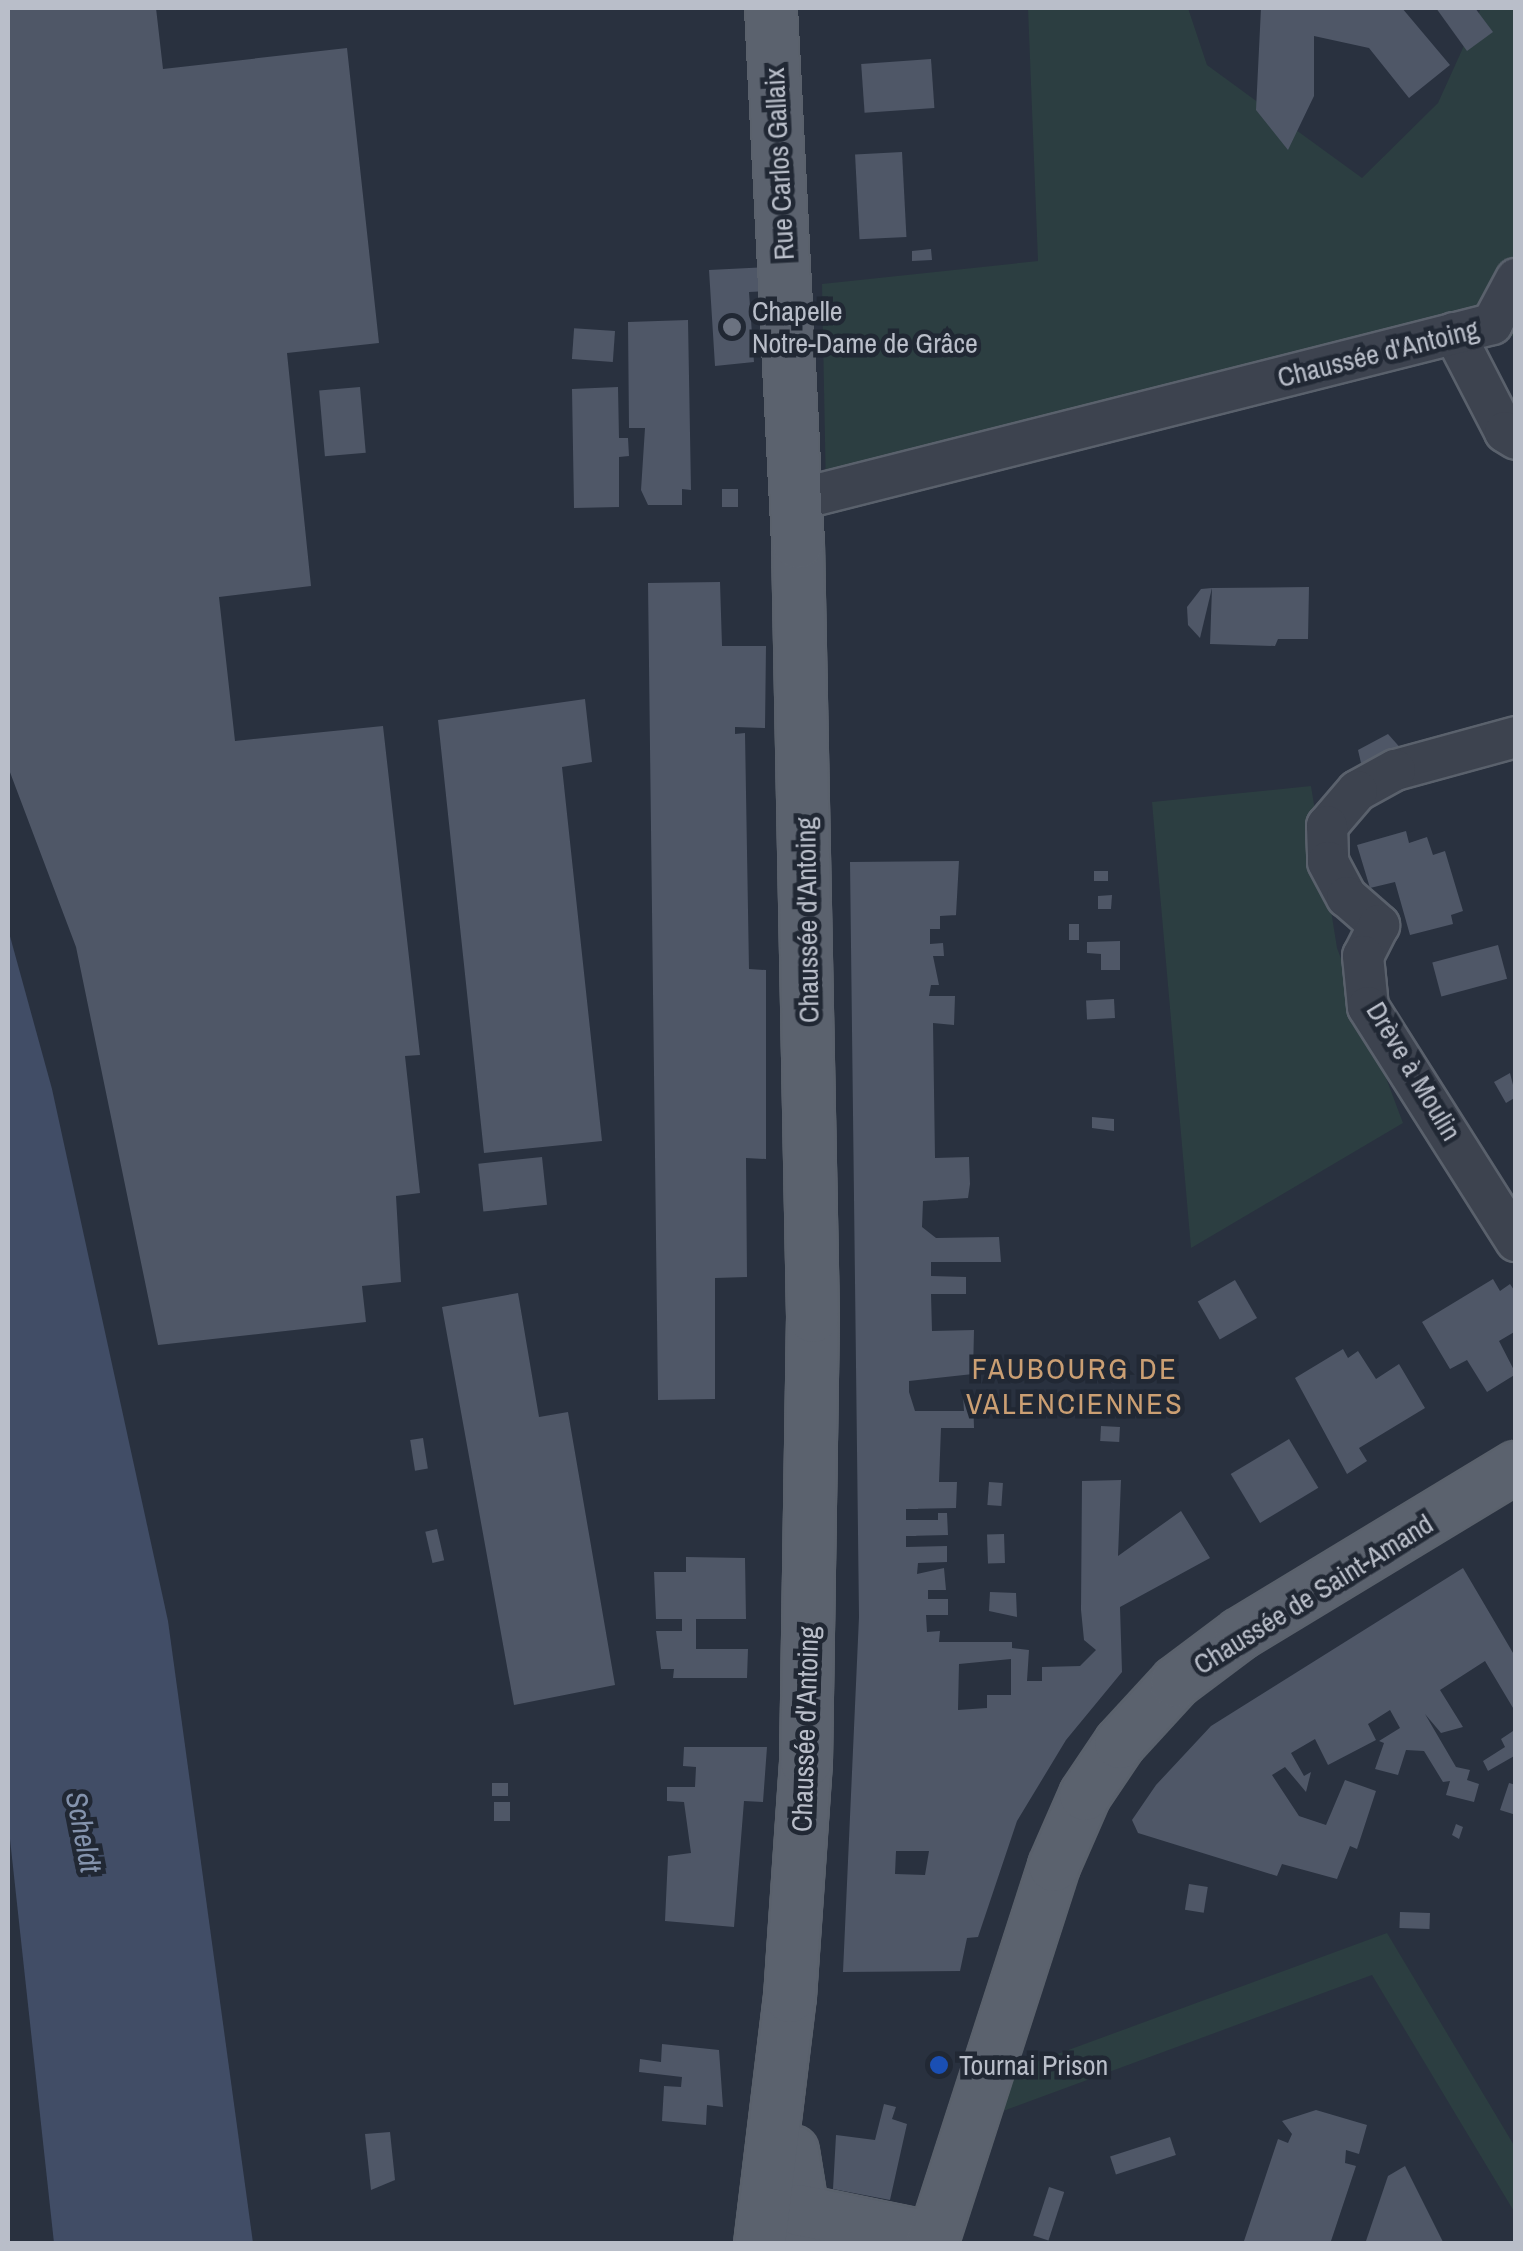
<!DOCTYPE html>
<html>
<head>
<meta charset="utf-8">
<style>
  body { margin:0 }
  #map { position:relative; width:1523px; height:2251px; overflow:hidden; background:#29313f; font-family:"Archivo Narrow",sans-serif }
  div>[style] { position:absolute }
  .green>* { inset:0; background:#2c3e41 }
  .water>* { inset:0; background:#414d66 }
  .building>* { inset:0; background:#4f5767; transform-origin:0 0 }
  .roads { filter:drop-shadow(2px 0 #5a616c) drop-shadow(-2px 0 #5a616c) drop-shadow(0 2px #5a616c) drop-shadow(0 -2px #5a616c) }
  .minor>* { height:40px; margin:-20px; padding:0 20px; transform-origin:20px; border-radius:20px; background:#3d434f }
  .major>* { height:50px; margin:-25px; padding:0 25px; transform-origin:25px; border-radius:25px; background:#5b626e }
  .dots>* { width:28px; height:28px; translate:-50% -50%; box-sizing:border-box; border:5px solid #212834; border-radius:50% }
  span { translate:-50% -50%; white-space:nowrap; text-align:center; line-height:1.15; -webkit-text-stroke:9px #212834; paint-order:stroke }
  .street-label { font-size:28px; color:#b9bec9 }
  .poi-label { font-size:28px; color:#b9bec9 }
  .left { translate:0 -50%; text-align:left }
  .neighbourhood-label { font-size:30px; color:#cb9f73; letter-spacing:2.5px }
  .water-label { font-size:30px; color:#8493ad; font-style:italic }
  .frame { position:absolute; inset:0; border:10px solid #b9bec9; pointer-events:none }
</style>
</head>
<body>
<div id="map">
  <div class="green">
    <div style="clip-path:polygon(1028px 8px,1188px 8px,1207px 65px,1362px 178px,1438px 103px,1481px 8px,1515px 8px,1515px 338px,1491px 324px,826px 493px,822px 284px,1038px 261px)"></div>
    <div style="clip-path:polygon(1311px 786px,1337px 948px,1403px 1123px,1191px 1248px,1152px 802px)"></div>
    <div style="clip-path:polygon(1387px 1933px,1515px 2147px,1515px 2213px,1372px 1975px,995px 2114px,1003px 2074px)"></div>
  </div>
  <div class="water">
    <div style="clip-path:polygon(8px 929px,52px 1089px,168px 1621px,253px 2243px,54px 2243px,8px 1821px)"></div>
  </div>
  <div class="building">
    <div style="clip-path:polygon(8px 8px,156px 8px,163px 69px,347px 48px,379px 343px,287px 353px,311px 586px,219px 597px,235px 741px,383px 726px,420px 1055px,405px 1056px,420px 1193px,396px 1196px,401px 1282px,362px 1286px,366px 1322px,158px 1345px,76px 947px,8px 767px)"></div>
    <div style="clip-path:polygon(1261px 8px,1402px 8px,1450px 65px,1409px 98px,1369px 48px,1314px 36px,1314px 96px,1288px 150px,1256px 110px)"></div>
    <div style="clip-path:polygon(1436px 8px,1475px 8px,1493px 32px,1467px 51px)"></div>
    <div style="left:931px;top:59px;width:49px;height:70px;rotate:86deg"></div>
    <div style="left:902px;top:152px;width:85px;height:47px;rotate:87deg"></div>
    <div style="clip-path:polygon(931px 249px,932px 260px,912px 261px,912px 251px)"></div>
    <div style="clip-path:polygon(768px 267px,768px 291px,749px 292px,754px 362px,715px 366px,709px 270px)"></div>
    <div style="clip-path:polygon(688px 320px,691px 490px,682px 489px,682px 505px,648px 505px,641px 490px,645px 428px,629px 428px,628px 322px)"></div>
    <div style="left:615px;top:331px;width:31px;height:41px;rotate:94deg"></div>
    <div style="left:360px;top:387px;width:66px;height:41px;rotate:85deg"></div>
    <div style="clip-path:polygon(618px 387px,619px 438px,628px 438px,629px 456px,619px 457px,619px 507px,574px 508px,572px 389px)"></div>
    <div style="left:722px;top:489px;width:16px;height:18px"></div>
    <div style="clip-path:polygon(720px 582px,722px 646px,766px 646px,765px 728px,735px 727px,735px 734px,745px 733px,749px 969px,766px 970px,766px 1159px,746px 1158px,747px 1277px,715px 1278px,715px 1399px,658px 1400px,648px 583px)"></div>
    <div style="clip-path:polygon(1309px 587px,1308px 639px,1278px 639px,1275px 646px,1210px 644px,1212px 588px)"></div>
    <div style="clip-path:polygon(1212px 588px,1200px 638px,1188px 625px,1187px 607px,1201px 589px)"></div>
    <div style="clip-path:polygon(585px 699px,592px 762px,562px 767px,602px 1141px,484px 1153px,438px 720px)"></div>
    <div style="clip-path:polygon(1388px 734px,1404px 752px,1361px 763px,1358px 750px)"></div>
    <div style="clip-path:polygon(1406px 831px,1409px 843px,1427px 837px,1433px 855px,1445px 851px,1463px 911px,1451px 915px,1453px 924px,1410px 935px,1395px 882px,1370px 888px,1357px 845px)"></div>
    <div style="clip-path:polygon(evenodd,959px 861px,956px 915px,940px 916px,940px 929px,930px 929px,930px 944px,943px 943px,944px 956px,933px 956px,939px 985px,931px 985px,929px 996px,955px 996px,954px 1025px,933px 1023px,935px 1158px,969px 1157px,970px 1184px,968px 1198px,923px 1201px,922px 1227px,936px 1238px,999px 1237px,1001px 1262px,931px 1262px,931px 1276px,966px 1277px,966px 1294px,931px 1294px,932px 1331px,974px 1330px,973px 1374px,909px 1381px,909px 1392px,915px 1411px,964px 1411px,963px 1395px,973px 1395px,974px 1428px,941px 1428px,939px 1482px,957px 1482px,956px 1508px,906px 1509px,906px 1520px,938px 1520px,938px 1513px,947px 1513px,948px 1535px,906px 1536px,906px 1547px,947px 1546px,947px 1562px,918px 1563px,917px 1574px,944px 1568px,946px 1590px,928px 1590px,928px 1599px,948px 1599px,948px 1615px,926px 1615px,927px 1632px,940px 1631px,939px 1642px,1012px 1642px,1012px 1648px,1029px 1650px,1027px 1681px,1042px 1681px,1042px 1667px,1080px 1666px,1096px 1650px,1084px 1640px,1081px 1610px,1082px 1481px,1121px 1480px,1118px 1556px,1181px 1511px,1210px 1558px,1120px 1607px,1122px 1672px,1066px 1740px,1017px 1821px,978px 1937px,967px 1938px,960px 1971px,843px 1972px,859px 1617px,850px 862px,959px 861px,1011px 1659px,1011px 1695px,987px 1695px,987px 1708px,958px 1710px,959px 1664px,1011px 1659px,959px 861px,896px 1851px,929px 1851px,925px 1875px,895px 1874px,896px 1851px)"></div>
    <div style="left:1094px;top:871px;width:14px;height:10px"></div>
    <div style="clip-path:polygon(1112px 895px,1111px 909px,1098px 909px,1098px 896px)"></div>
    <div style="left:1069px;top:924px;width:10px;height:16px"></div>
    <div style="clip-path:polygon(1120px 941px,1120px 970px,1101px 970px,1101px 954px,1087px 953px,1087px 942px)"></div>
    <div style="left:1498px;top:945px;width:35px;height:68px;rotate:75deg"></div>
    <div style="left:1114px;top:999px;width:19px;height:28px;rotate:87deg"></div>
    <div style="clip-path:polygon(1510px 1073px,1516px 1097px,1506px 1103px,1494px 1082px)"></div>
    <div style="clip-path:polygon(1092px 1117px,1114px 1119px,1114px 1131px,1092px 1128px)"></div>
    <div style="left:542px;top:1157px;width:48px;height:64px;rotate:84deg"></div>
    <div style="clip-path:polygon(1493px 1279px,1500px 1291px,1510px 1284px,1516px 1293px,1516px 1331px,1499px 1341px,1516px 1374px,1487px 1392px,1467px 1360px,1450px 1369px,1422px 1322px)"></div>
    <div style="left:1235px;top:1280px;width:44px;height:43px;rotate:60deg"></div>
    <div style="clip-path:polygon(518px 1293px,539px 1417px,568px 1412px,615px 1685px,514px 1705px,442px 1307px)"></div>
    <div style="clip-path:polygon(1343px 1349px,1348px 1358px,1358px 1351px,1376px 1379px,1399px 1364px,1425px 1408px,1359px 1448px,1367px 1461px,1347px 1474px,1295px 1378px)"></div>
    <div style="left:1101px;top:1426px;width:19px;height:15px;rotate:3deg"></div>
    <div style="left:423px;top:1438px;width:31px;height:13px;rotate:81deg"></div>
    <div style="left:1289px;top:1439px;width:57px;height:68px;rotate:59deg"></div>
    <div style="left:989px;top:1482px;width:14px;height:23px;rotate:4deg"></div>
    <div style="left:437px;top:1529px;width:32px;height:12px;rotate:77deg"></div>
    <div style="left:1004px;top:1534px;width:29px;height:17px;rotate:88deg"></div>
    <div style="clip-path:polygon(686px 1557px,745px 1558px,746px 1619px,696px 1619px,696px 1649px,748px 1649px,747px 1678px,673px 1678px,674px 1669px,661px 1669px,656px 1631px,682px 1631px,682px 1619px,656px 1619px,654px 1572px,686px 1572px)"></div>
    <div style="clip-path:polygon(1463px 1568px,1516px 1658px,1516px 1713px,1485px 1661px,1440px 1690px,1463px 1727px,1441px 1733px,1425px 1714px,1456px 1767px,1470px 1770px,1467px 1780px,1479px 1784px,1474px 1802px,1446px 1795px,1450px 1781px,1443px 1782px,1424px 1751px,1406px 1750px,1398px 1775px,1375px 1769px,1384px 1743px,1379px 1741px,1400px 1728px,1390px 1710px,1368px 1724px,1376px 1740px,1328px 1765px,1315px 1739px,1291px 1753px,1304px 1776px,1311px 1772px,1306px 1792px,1285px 1767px,1272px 1775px,1299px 1816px,1326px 1825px,1345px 1780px,1376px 1791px,1357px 1849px,1350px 1846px,1337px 1879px,1282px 1864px,1277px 1876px,1138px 1833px,1132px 1820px,1156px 1785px,1211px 1726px)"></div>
    <div style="clip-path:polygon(990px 1592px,1016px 1593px,1017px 1617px,989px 1611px)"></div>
    <div style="clip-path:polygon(1516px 1729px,1516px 1755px,1488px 1771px,1483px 1761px,1505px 1747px,1501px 1739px)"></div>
    <div style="clip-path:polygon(684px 1747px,767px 1747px,763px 1802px,744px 1801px,734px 1927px,665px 1921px,668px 1856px,691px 1853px,684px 1802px,667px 1801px,667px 1787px,695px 1787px,696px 1767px,683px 1766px)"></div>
    <div style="left:492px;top:1783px;width:16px;height:13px"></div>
    <div style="clip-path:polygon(1509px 1783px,1516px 1785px,1516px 1815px,1500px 1810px)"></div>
    <div style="left:494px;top:1802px;width:16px;height:19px"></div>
    <div style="clip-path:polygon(1456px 1824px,1463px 1827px,1459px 1839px,1452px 1835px)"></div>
    <div style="left:1189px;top:1884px;width:19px;height:26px;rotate:9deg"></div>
    <div style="left:1400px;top:1912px;width:30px;height:16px;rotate:2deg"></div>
    <div style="clip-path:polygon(662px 2044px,719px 2050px,723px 2107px,707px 2105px,706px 2125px,662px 2121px,664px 2086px,681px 2087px,682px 2077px,639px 2072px,640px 2059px,661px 2062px)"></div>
    <div style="clip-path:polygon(884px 2104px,896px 2107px,892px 2119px,907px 2124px,890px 2200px,833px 2189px,836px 2135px,875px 2140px)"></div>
    <div style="clip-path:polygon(1316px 2110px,1367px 2125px,1359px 2154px,1346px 2150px,1345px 2163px,1356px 2166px,1330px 2244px,1243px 2244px,1278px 2139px,1288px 2143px,1292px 2134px,1282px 2121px)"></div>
    <div style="clip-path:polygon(390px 2132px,395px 2180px,371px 2190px,365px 2134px)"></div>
    <div style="left:1170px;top:2137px;width:19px;height:63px;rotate:72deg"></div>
    <div style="clip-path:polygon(1405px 2166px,1444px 2244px,1365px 2244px,1388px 2176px)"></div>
    <div style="left:1049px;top:2187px;width:16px;height:51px;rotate:18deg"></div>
  </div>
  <div class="roads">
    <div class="minor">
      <div style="left:1454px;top:333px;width:111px;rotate:62.7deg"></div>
      <div style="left:1505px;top:432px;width:13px;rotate:32deg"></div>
      <div style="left:796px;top:500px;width:718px;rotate:-14.19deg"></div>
      <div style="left:1492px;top:324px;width:51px;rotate:-61.9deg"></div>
      <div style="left:1516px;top:737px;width:125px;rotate:164.7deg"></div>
      <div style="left:1395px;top:770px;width:43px;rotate:151.1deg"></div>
      <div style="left:1357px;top:791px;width:46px;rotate:130.6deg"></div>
      <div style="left:1327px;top:826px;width:36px;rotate:88deg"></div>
      <div style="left:1328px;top:862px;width:40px;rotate:62deg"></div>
      <div style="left:1347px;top:897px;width:43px;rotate:41.2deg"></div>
      <div style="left:1379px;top:925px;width:35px;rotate:117deg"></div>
      <div style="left:1363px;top:956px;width:51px;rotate:84.4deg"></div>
      <div style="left:1368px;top:1007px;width:277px;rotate:57.7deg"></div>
    </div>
    <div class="major">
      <div style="left:793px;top:2151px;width:94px;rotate:80.8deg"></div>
      <div style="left:798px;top:2210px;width:114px;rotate:11.6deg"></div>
      <div style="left:760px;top:2244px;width:249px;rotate:-83.1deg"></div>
      <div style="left:790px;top:1997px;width:236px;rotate:-86.1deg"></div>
      <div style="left:806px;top:1762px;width:445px;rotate:-89.1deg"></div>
      <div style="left:813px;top:1317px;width:774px;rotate:-91.11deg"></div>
      <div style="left:798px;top:543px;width:536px;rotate:-92.89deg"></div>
      <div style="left:932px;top:2244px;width:397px;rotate:-72.1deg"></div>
      <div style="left:1054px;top:1866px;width:77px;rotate:-66.4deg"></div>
      <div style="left:1085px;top:1795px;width:63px;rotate:-56.1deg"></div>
      <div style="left:1120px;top:1743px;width:83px;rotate:-47.4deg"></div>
      <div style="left:1176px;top:1682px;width:80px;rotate:-36.9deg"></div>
      <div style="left:1240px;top:1634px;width:323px;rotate:-31.2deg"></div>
    </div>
  </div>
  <div class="dots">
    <div style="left:732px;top:327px;background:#6b7280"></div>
    <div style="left:939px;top:2065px;background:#1a4fb4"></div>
  </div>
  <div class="street-label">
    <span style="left:779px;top:164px;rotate:-93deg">Rue Carlos Gallaix</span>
    <span style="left:1378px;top:353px;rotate:-14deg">Chaussée d'Antoing</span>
    <span style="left:807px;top:920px;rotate:-91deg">Chaussée d'Antoing</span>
    <span style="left:1414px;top:1071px;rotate:59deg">Drève à Moulin</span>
    <span style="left:1313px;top:1594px;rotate:-32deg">Chaussée de Saint-Amand</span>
    <span style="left:805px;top:1729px;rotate:-88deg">Chaussée d'Antoing</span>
  </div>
  <div class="poi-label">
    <span class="left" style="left:752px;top:327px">Chapelle<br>Notre-Dame de Grâce</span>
    <span class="left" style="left:959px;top:2065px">Tournai Prison</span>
  </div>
  <div class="neighbourhood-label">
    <span style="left:1075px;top:1385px">FAUBOURG DE<br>VALENCIENNES</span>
  </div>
  <div class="water-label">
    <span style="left:84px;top:1832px;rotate:79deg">Scheldt</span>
  </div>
  <div class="frame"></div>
</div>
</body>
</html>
